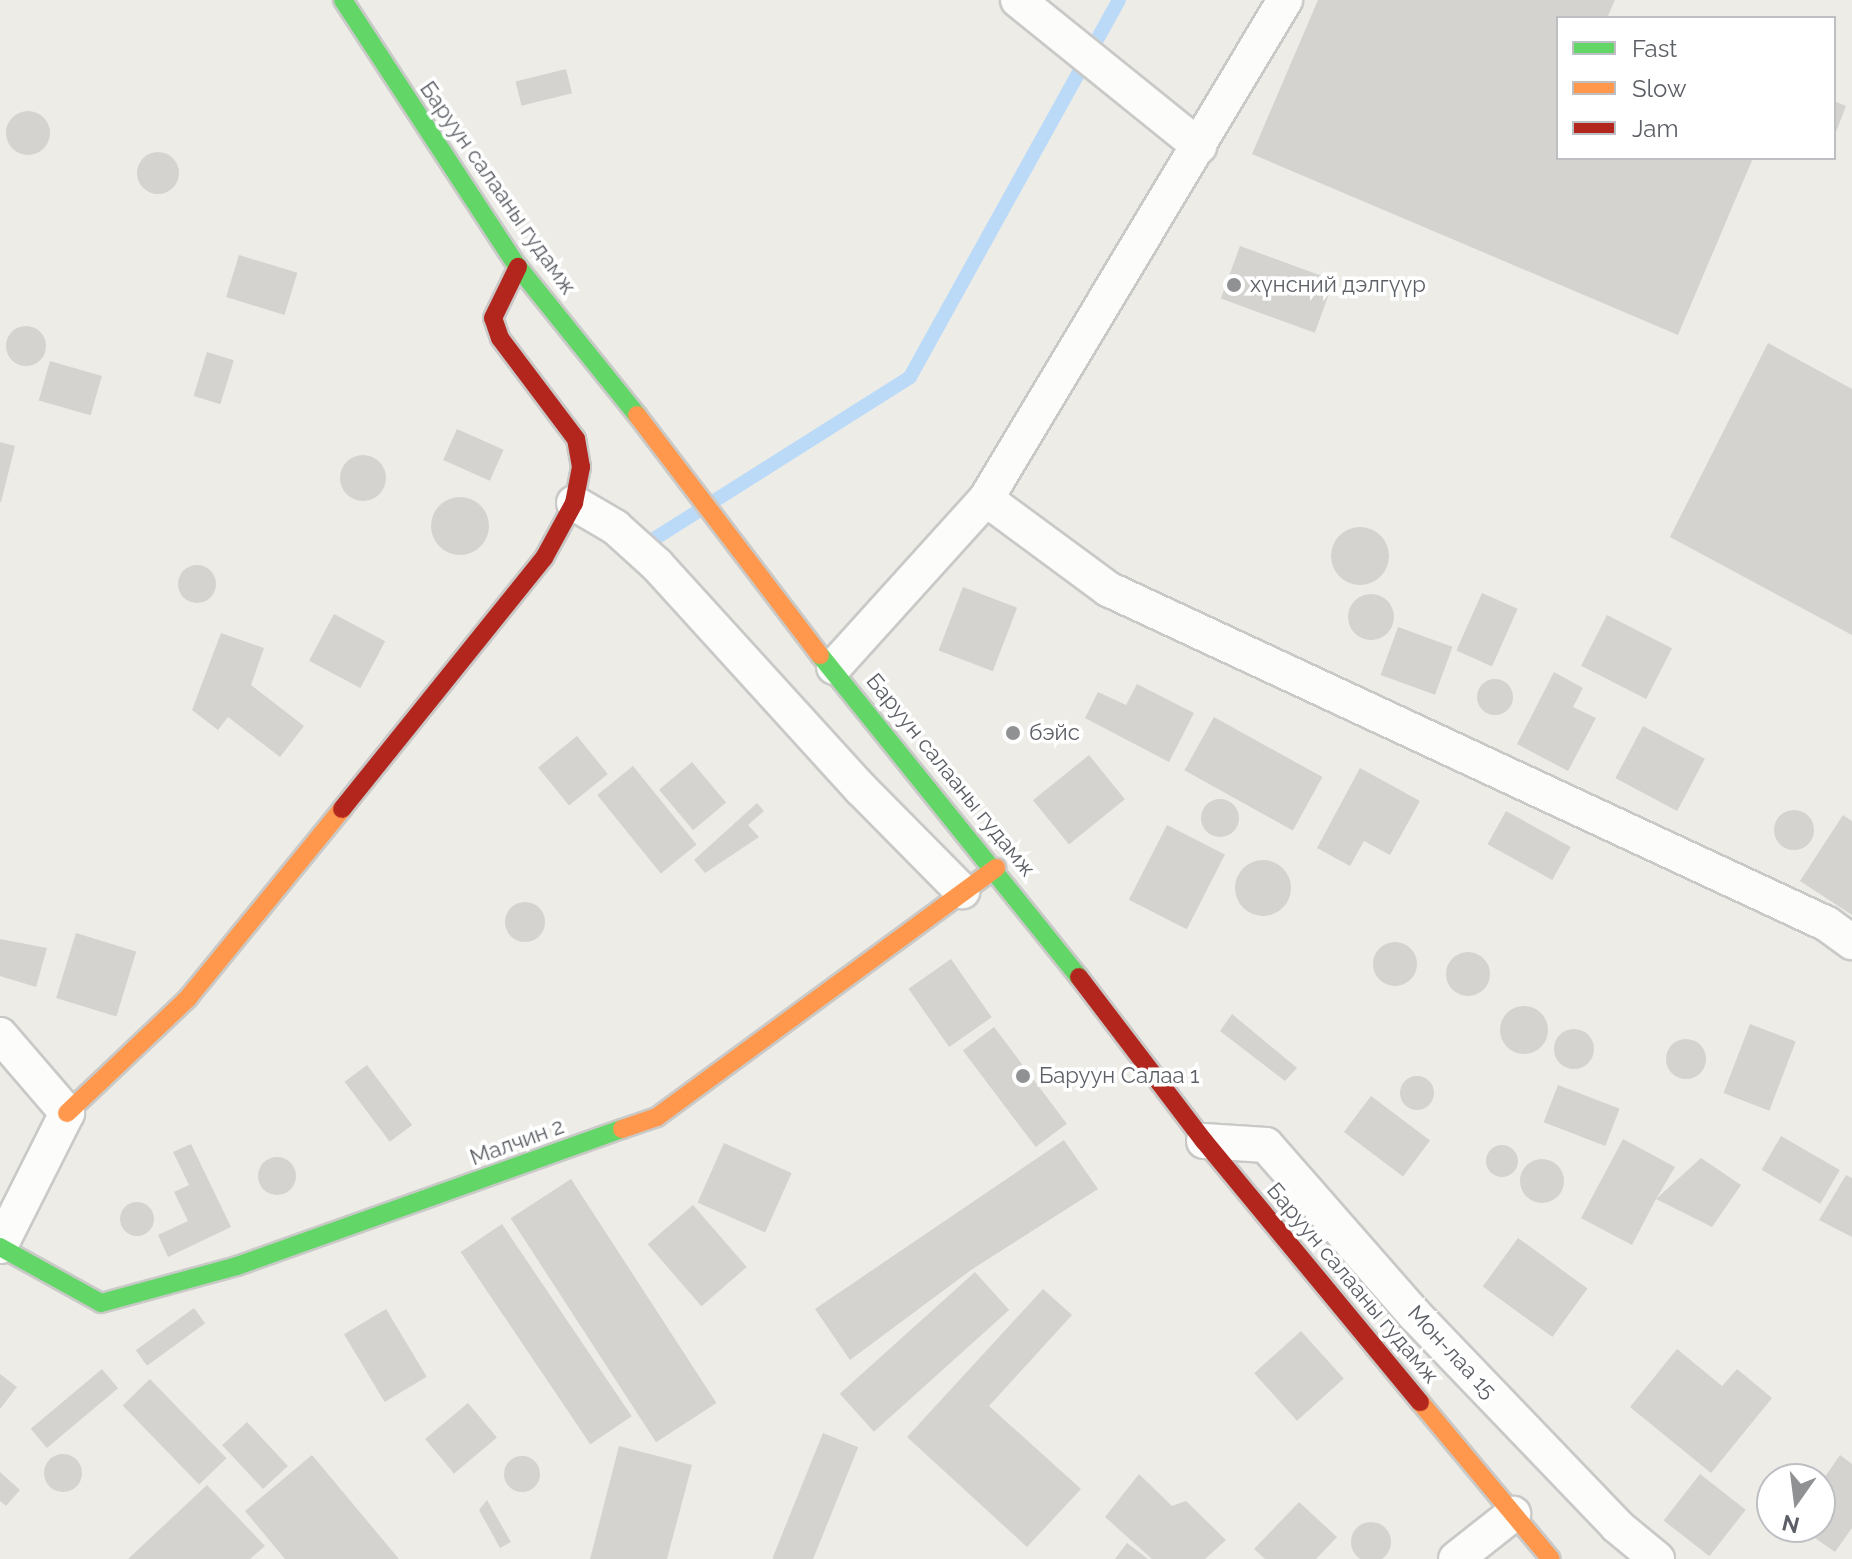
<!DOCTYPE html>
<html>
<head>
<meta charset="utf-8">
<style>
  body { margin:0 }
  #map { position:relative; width:1852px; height:1559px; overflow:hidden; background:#edece7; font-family:Raleway,sans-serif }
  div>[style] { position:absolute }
  .stream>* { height:14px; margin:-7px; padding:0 7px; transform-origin:7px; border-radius:7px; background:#bbdaf8 }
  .building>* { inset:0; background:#d4d3d0; transform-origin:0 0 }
  .round { border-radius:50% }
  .roads { filter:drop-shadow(2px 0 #c9c9c8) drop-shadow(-2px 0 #c9c9c8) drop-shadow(0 2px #c9c9c8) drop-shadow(0 -2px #c9c9c8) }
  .street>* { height:34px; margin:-17px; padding:0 17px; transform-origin:17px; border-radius:17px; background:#fcfcfb }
  .fast>* { height:18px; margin:-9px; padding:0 9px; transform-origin:9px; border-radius:9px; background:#63d668 }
  .slow>* { height:18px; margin:-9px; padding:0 9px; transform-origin:9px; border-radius:9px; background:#ff974d }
  .jam>* { height:18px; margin:-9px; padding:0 9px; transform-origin:9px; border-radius:9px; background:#b3261e }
  .dots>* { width:22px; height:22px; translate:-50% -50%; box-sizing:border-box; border:4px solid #fff; border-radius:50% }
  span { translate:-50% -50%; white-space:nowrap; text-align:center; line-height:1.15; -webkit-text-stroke:7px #fff; paint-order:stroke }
  .street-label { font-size:22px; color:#5c6066 }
  .poi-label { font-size:22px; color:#5c6066 }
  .left { translate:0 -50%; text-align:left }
  .legend { position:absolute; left:1556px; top:16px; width:280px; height:144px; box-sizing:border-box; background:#fff; border:2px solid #bebfc2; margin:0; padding:10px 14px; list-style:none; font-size:24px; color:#5c6066 }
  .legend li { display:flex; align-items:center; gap:16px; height:40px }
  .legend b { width:40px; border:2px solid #bebfc2 }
  .north { position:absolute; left:1756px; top:1463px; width:80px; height:80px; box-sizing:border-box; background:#fff; border:2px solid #bebfc2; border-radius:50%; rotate:194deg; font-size:22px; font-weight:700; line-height:32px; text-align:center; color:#5c6066 }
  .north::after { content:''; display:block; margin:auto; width:28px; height:36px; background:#8f9193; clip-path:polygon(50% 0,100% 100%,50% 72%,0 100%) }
</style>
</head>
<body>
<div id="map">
  <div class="stream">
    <div style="left:654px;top:539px;width:303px;rotate:-32.3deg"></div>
    <div style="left:910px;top:377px;width:431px;rotate:-61deg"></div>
  </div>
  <div class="building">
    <div style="clip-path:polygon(1318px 0,1615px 0,1607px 18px,1558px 18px,1558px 158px,1753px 158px,1678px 335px,1252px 154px)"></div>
    <div style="left:566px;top:69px;width:25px;height:52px;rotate:76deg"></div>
    <div style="clip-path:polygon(1834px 101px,1846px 106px,1834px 137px)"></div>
    <div class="round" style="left:6px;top:111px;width:44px;height:44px"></div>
    <div class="round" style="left:137px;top:152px;width:42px;height:42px"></div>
    <div style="left:1240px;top:246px;width:100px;height:56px;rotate:20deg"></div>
    <div style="left:239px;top:255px;width:61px;height:44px;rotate:17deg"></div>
    <div class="round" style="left:6px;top:326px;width:40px;height:40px"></div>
    <div style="clip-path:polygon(1768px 343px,1852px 389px,1852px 635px,1670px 537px)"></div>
    <div style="left:207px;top:352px;width:28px;height:46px;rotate:17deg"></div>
    <div style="left:50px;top:361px;width:54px;height:41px;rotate:16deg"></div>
    <div style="left:457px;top:429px;width:51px;height:34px;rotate:24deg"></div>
    <div style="clip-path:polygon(0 442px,15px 446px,1px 502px,0 502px)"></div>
    <div class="round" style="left:340px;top:455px;width:46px;height:46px"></div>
    <div class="round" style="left:431px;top:497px;width:58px;height:58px"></div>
    <div class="round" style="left:1331px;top:527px;width:58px;height:58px"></div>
    <div class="round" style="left:178px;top:565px;width:38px;height:38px"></div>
    <div style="left:963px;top:587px;width:58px;height:68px;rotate:21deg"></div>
    <div style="left:1482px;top:593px;width:39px;height:63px;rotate:24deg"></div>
    <div class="round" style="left:1348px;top:594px;width:46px;height:46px"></div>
    <div style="left:334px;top:614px;width:58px;height:53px;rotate:28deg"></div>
    <div style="left:1607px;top:615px;width:73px;height:57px;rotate:27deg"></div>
    <div style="left:1398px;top:627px;width:58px;height:51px;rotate:20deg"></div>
    <div style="clip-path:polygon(221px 633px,264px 648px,251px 685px,304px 726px,280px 757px,228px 717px,218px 730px,192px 710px)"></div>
    <div style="clip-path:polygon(1554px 672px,1583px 688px,1573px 707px,1596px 718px,1568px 771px,1517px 744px)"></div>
    <div class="round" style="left:1477px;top:679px;width:36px;height:36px"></div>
    <div style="clip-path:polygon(1137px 684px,1194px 713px,1169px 762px,1085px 718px,1098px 692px,1126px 705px)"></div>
    <div style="left:1214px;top:717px;width:124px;height:61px;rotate:29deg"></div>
    <div style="left:1643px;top:726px;width:70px;height:59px;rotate:28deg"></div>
    <div style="left:577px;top:736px;width:49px;height:50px;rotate:51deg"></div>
    <div style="left:1089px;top:755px;width:57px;height:72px;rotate:51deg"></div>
    <div style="left:692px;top:762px;width:53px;height:43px;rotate:50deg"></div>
    <div style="left:633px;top:766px;width:101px;height:46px;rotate:51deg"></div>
    <div style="clip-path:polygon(1360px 768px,1420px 801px,1390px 855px,1364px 841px,1350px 866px,1317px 848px)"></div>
    <div class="round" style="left:1201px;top:799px;width:38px;height:38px"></div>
    <div style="clip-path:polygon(757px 803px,764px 811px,748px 825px,759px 837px,705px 873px,694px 860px)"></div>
    <div class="round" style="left:1774px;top:810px;width:40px;height:40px"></div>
    <div style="left:1506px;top:811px;width:74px;height:38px;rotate:29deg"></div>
    <div style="clip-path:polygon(1843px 815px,1852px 821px,1852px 915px,1800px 881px)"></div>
    <div style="left:1167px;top:825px;width:65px;height:84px;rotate:27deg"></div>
    <div class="round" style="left:1235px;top:860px;width:56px;height:56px"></div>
    <div class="round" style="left:505px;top:902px;width:40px;height:40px"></div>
    <div style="left:76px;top:933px;width:63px;height:68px;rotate:17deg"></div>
    <div style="clip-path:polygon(0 939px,47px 948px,36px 987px,0 976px)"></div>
    <div class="round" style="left:1373px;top:942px;width:44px;height:44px"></div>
    <div class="round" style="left:1446px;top:952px;width:44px;height:44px"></div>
    <div style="left:951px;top:959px;width:71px;height:52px;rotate:55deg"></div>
    <div class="round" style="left:1500px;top:1006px;width:48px;height:48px"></div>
    <div style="clip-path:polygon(1232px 1014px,1297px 1068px,1285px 1081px,1220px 1031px)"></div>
    <div style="left:1750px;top:1024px;width:49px;height:74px;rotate:21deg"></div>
    <div style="left:994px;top:1027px;width:121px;height:39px;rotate:53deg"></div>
    <div class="round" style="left:1554px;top:1029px;width:40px;height:40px"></div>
    <div class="round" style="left:1666px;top:1039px;width:40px;height:40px"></div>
    <div style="left:367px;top:1065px;width:75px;height:28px;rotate:53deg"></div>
    <div class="round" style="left:1400px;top:1076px;width:34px;height:34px"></div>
    <div style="left:1558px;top:1085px;width:66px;height:40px;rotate:21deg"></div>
    <div style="left:1371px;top:1096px;width:74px;height:45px;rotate:37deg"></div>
    <div style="left:1781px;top:1136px;width:68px;height:39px;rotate:30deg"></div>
    <div style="clip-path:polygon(1623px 1139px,1675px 1167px,1656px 1199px,1701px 1158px,1741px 1185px,1712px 1227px,1656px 1199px,1632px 1245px,1581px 1218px)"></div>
    <div style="clip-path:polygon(1064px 1140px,1098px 1189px,971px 1270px,850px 1360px,815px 1309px)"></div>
    <div style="left:724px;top:1143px;width:74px;height:65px;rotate:24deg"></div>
    <div style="clip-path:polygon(191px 1144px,231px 1227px,168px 1257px,158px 1235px,188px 1221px,174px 1192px,189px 1185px,173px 1152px)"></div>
    <div class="round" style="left:1486px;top:1145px;width:32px;height:32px"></div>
    <div class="round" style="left:258px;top:1157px;width:38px;height:38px"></div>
    <div class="round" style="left:1520px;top:1159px;width:44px;height:44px"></div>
    <div style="clip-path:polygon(1846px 1175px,1852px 1178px,1852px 1237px,1819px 1220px)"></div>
    <div style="left:571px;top:1179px;width:267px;height:72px;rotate:57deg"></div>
    <div class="round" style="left:120px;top:1202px;width:34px;height:34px"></div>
    <div style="left:693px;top:1205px;width:82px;height:60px;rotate:49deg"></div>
    <div style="left:502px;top:1224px;width:232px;height:50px;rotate:56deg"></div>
    <div style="left:1518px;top:1238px;width:86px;height:60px;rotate:36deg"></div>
    <div style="left:975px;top:1272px;width:51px;height:182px;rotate:48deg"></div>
    <div style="clip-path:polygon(1043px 1289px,1072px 1315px,989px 1406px,1081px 1489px,1027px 1547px,907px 1437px)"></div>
    <div style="left:194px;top:1308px;width:19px;height:72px;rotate:54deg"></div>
    <div style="left:386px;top:1309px;width:79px;height:49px;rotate:59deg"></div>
    <div style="left:1301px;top:1331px;width:64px;height:63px;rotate:48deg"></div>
    <div style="clip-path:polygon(1677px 1349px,1722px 1386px,1737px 1369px,1772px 1398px,1711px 1473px,1630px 1407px)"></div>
    <div style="left:102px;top:1369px;width:25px;height:93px;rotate:50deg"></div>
    <div style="clip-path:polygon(0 1374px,17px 1387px,0 1409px)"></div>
    <div style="left:150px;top:1379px;width:110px;height:38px;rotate:46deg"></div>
    <div style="left:468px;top:1403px;width:45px;height:56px;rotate:50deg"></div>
    <div style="left:247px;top:1422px;width:60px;height:34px;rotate:47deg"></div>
    <div style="left:823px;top:1433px;width:38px;height:135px;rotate:22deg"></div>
    <div style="clip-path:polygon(619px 1446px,692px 1465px,667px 1559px,590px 1559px)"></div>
    <div class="round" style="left:44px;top:1454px;width:38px;height:38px"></div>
    <div style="clip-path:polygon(312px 1455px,399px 1559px,285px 1559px,245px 1511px)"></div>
    <div style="clip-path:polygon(1840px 1455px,1852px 1464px,1852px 1528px,1835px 1552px,1799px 1527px,1820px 1527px,1820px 1484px)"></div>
    <div class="round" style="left:504px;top:1456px;width:36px;height:36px"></div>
    <div style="clip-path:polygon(0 1472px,20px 1490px,6px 1506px,0 1501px)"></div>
    <div style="clip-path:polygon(1139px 1474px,1172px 1506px,1186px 1501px,1226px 1540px,1205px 1559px,1152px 1559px,1105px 1517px)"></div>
    <div style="left:1700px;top:1474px;width:58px;height:59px;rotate:38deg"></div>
    <div style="clip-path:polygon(207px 1485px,265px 1546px,250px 1559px,128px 1559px)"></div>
    <div style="clip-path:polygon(487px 1500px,511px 1542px,500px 1548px,479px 1510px)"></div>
    <div style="clip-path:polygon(1299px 1502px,1337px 1537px,1316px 1559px,1265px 1559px,1254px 1549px)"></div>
    <div class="round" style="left:1351px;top:1522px;width:40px;height:40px"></div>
    <div style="clip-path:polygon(1127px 1543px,1148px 1559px,1115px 1559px)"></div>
  </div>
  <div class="roads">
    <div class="street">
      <div style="left:1018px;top:0;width:233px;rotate:38.9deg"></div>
      <div style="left:986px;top:499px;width:152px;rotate:36.4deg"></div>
      <div style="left:1108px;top:589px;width:793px;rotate:24.98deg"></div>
      <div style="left:1827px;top:924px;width:31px;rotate:36deg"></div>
      <div style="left:574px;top:503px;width:48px;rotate:30.3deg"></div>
      <div style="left:615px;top:527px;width:57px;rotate:42.1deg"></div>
      <div style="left:657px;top:565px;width:303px;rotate:47.7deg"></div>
      <div style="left:861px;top:789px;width:144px;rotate:45.3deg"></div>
      <div style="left:834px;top:667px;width:227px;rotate:-47.9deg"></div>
      <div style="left:986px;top:499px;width:582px;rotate:-59.07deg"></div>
      <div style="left:0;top:1035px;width:103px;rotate:49.3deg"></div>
      <div style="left:67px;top:1113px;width:149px;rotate:116.7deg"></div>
      <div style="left:1204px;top:1141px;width:62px;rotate:3.7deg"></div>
      <div style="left:1266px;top:1145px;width:226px;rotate:48.8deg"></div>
      <div style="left:1415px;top:1315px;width:292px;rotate:46.2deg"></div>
      <div style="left:1617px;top:1526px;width:52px;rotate:39.5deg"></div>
      <div style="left:1456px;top:1559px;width:73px;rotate:-38.3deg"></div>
    </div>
    <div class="fast">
      <div style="left:343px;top:0;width:319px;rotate:56.8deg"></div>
      <div style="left:518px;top:267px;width:190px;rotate:51.2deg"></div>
      <div style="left:820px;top:655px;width:413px;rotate:51.2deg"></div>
      <div style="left:0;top:1247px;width:115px;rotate:29deg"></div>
      <div style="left:101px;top:1303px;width:141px;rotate:-15.2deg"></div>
      <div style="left:237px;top:1266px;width:409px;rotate:-19.6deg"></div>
    </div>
    <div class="slow">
      <div style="left:637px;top:415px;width:302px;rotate:52.7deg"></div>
      <div style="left:67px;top:1113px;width:167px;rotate:-43.5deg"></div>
      <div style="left:188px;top:998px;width:244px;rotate:-50.8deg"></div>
      <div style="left:622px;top:1129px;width:37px;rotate:-19deg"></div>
      <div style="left:657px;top:1117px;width:421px;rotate:-36.3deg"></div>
      <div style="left:1420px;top:1402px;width:204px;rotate:50.2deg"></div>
    </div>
    <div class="jam">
      <div style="left:342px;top:809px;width:322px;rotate:-51.2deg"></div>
      <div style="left:544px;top:558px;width:63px;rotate:-61.4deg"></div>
      <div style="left:574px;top:503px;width:37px;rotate:-79deg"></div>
      <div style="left:581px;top:467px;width:28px;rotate:-100deg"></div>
      <div style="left:576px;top:439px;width:126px;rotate:-127deg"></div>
      <div style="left:500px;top:338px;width:21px;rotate:-109deg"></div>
      <div style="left:493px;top:318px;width:57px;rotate:-63.9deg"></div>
      <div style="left:1079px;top:977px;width:206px;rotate:52.7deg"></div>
      <div style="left:1204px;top:1141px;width:339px;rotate:50.4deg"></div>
    </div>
  </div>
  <div class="dots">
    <div style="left:1234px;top:285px;background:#8f9193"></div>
    <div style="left:1013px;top:733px;background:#8f9193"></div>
    <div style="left:1023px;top:1076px;background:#8f9193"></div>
  </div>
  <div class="street-label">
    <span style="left:498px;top:188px;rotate:55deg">Баруун салааны гудамж</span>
    <span style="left:951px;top:775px;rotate:51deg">Баруун салааны гудамж</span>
    <span style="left:517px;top:1142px;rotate:-20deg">Малчин 2</span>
    <span style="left:1353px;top:1283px;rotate:50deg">Баруун салааны гудамж</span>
    <span style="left:1452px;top:1352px;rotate:47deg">Мон-лаа 15</span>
  </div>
  <div class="poi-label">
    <span class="left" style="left:1250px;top:285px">хүнсний дэлгүүр</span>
    <span class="left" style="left:1029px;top:733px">бэйс</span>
    <span class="left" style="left:1039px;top:1076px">Баруун Салаа 1</span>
  </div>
  <ul class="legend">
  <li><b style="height:10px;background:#63d668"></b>Fast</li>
  <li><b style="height:10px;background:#ff974d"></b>Slow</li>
  <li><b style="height:10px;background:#b3261e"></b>Jam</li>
  </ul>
  <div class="north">N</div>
</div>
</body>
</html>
